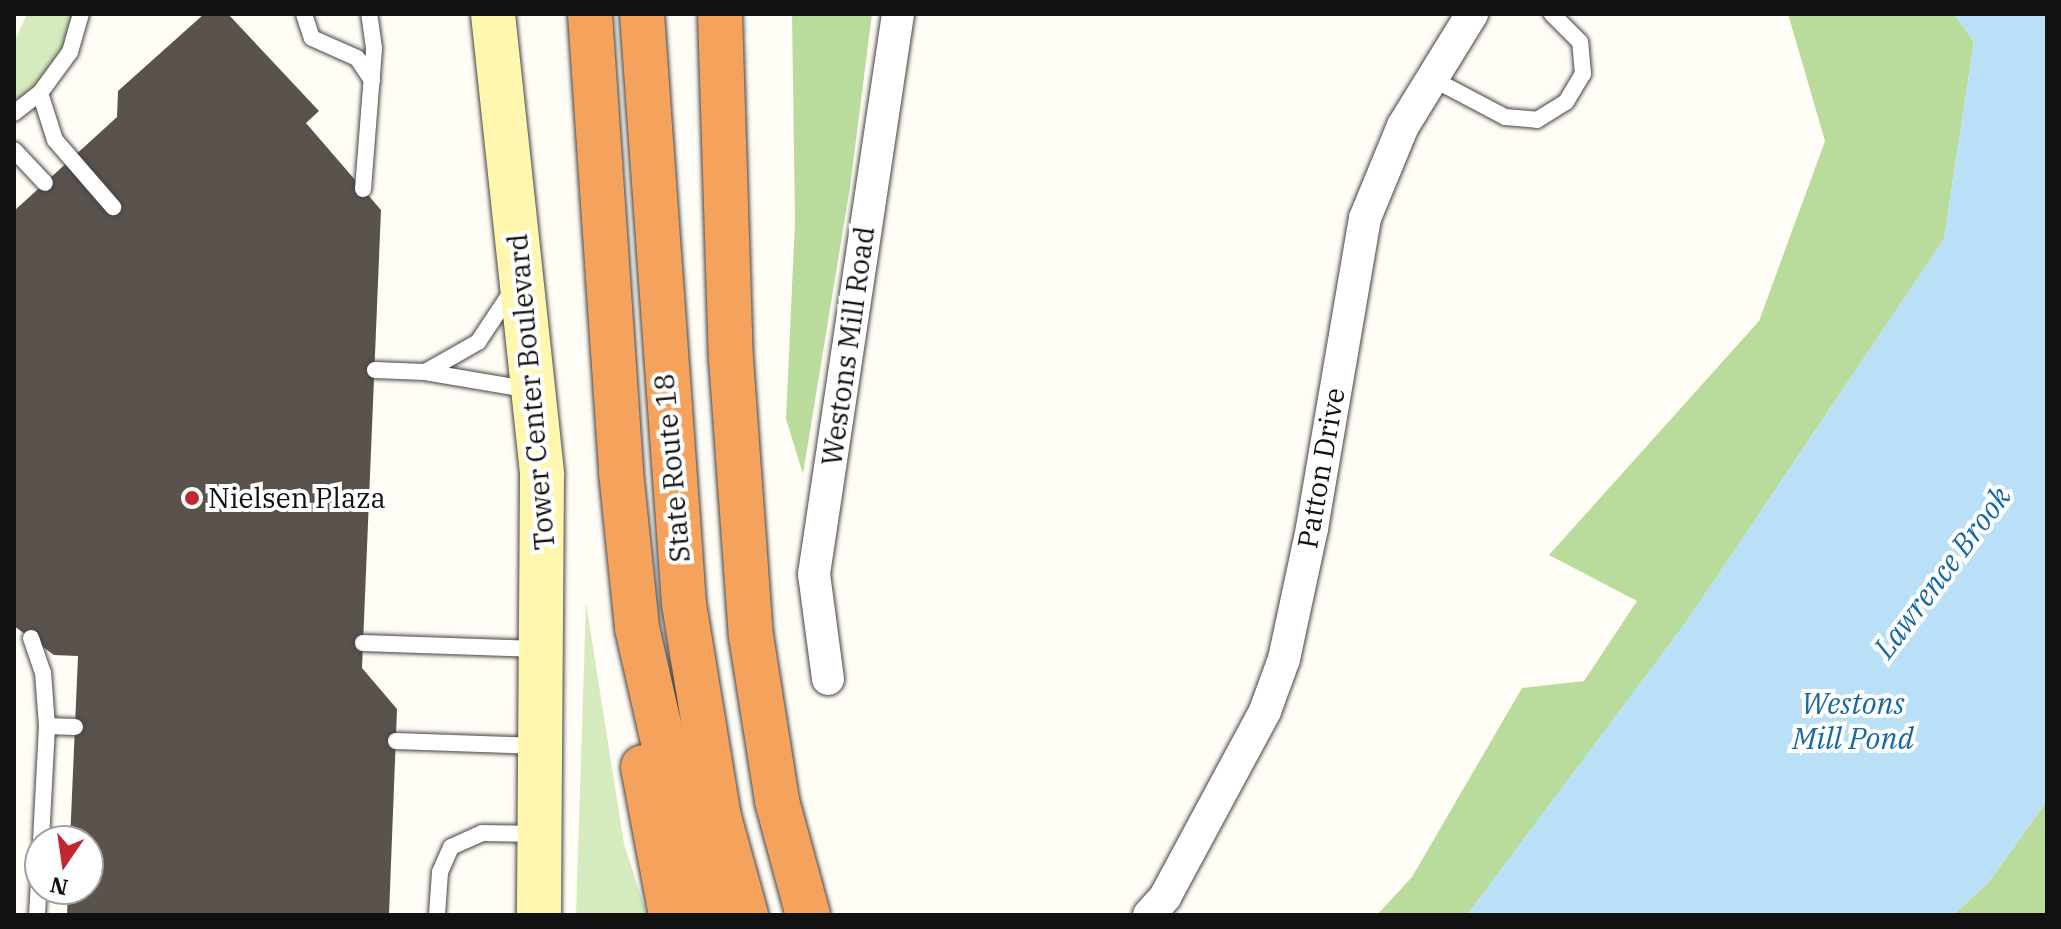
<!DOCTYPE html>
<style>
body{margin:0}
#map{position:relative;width:2061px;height:929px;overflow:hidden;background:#fffdf5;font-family:"IBM Plex Serif",serif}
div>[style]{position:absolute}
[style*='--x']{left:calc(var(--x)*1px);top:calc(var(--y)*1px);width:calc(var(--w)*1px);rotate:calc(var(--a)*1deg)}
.green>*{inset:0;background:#d5ebbd}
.forest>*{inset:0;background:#b9dc9c}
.water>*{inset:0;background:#b9e0f7}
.building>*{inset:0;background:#5a524d}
.roads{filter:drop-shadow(0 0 2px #444) drop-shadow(0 0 2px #444)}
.lane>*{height:16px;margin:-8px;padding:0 8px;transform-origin:8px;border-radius:8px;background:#fff}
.street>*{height:32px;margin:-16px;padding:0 16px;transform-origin:16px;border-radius:16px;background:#fff}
.secondary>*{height:44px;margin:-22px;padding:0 22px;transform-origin:22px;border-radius:22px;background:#fff6b0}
.highway>*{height:44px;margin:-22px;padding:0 22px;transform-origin:22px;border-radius:22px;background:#f5a25d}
.dots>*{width:22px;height:22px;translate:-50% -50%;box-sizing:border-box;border:4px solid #fff;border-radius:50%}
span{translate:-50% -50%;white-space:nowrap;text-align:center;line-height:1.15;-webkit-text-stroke:8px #fff;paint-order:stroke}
.street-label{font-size:28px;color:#111}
.poi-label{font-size:28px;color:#111}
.left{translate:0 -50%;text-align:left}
.water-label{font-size:30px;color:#1768a6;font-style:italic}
.frame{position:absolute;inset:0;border:16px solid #111;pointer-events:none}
.north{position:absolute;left:24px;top:825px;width:80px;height:80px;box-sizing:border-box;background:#fff;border:2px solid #a0a0a0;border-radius:50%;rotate:193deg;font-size:22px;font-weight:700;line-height:32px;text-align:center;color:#111}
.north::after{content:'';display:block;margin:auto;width:28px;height:36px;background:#c4262e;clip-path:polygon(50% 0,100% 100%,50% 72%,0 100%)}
</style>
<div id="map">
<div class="green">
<i style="clip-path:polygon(27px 14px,81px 14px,70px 52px,14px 113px,14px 42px)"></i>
<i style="clip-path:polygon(586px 603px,624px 844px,647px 915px,576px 915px)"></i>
</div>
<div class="forest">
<i style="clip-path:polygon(792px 14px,872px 14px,850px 187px,803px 474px,786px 419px,795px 221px)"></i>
<i style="clip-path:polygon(1788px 14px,1954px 14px,1974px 42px,1944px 239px,1687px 621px,1467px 915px,1377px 915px,1412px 877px,1522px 688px,1584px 681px,1637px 601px,1549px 555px,1759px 321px,1825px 141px)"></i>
<i style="clip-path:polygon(2047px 801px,2047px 915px,1953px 915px,1988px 883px)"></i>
</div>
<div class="water">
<i style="clip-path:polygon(1954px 14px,2047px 14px,2047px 801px,1988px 883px,1953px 915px,1467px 915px,1687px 621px,1944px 239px,1974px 42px)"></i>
</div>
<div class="building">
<i style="clip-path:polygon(204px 14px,228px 14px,319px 111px,306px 123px,381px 210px,362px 668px,397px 709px,389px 915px,67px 915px,68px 889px,88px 889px,88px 841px,70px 841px,78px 656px,54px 655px,14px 626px,14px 211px,117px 117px,118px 91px)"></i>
</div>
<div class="roads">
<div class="lane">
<i style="--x:304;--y:14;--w:25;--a:72"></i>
<i style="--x:312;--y:38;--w:49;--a:24"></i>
<i style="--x:357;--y:58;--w:27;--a:56"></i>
<i style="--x:1433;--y:79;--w:81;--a:27.8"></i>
<i style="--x:1505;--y:117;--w:32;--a:5"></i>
<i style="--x:1537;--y:120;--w:34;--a:-32"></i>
<i style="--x:1566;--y:102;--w:33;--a:-59"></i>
<i style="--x:1583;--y:74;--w:32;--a:-95"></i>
<i style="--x:1580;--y:42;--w:40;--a:-135"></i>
<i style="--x:40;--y:93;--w:49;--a:72.3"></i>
<i style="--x:55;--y:140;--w:89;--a:49.1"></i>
<i style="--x:14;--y:113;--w:33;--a:-38"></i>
<i style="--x:40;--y:93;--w:51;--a:-53.8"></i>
<i style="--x:70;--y:52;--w:40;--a:-74"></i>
<i style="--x:14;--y:150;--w:45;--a:46.8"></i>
<i style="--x:363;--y:189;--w:141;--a:-85.5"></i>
<i style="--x:374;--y:48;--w:34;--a:-98"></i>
<i style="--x:375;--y:370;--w:50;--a:2.3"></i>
<i style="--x:425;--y:372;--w:108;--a:9.6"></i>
<i style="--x:427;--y:371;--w:59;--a:-29.6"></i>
<i style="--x:478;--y:342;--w:61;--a:-56.3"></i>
<i style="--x:31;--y:638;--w:36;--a:71"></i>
<i style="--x:43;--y:672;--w:54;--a:85.8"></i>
<i style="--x:47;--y:726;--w:115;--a:93"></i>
<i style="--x:363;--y:643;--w:174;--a:2"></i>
<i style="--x:47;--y:726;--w:28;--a:2"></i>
<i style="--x:396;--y:741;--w:142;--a:2"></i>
<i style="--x:37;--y:915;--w:52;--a:-86.7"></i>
<i style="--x:437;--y:915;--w:43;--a:-86"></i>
<i style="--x:440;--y:872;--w:27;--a:-66"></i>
<i style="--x:451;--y:847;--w:34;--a:-24"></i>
<i style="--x:482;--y:833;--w:56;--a:1"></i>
</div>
<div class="street">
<i style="--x:828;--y:679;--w:106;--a:-97.6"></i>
<i style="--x:814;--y:574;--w:566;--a:-81.47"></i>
<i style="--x:1149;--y:915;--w:24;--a:-48"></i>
<i style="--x:1165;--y:897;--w:211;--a:-61.7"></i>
<i style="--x:1265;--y:711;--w:55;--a:-69.9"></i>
<i style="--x:1284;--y:659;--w:134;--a:-77.9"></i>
<i style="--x:1312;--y:528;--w:314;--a:-80.3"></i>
<i style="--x:1365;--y:218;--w:100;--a:-67.6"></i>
<i style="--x:1403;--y:126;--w:132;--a:-58.4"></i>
</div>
<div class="secondary">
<i style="--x:493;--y:14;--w:464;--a:83.9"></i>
<i style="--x:542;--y:475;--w:440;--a:90.4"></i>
</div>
<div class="highway">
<i style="--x:590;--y:14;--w:459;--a:86.1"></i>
<i style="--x:621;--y:472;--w:157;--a:84.1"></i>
<i style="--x:637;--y:628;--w:189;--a:77.1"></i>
<i style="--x:679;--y:812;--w:108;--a:72.7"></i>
<i style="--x:642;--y:14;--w:591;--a:85.93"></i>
<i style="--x:684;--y:604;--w:216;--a:80.7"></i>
<i style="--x:719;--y:817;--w:102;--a:74.6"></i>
<i style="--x:720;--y:14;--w:345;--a:88.2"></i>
<i style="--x:731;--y:359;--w:278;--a:85.9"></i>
<i style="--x:751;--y:636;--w:167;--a:81"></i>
<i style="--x:777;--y:801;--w:118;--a:74.8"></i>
<i style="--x:643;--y:767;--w:151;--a:79.3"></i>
</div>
</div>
<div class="dots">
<i style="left:192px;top:498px;background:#c4262e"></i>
</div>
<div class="street-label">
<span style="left:848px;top:346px;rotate:-82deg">Westons Mill Road</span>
<span style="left:531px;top:392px;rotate:-95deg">Tower Center Boulevard</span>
<span style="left:672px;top:468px;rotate:-95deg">State Route 18</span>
<span style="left:1321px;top:468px;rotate:-80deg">Patton Drive</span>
</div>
<div class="poi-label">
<span class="left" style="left:208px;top:498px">Nielsen Plaza</span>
</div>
<div class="water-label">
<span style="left:1942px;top:572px;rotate:-53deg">Lawrence Brook</span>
<span style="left:1853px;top:720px">Westons<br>Mill Pond</span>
</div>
<div class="frame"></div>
<div class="north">N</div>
</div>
